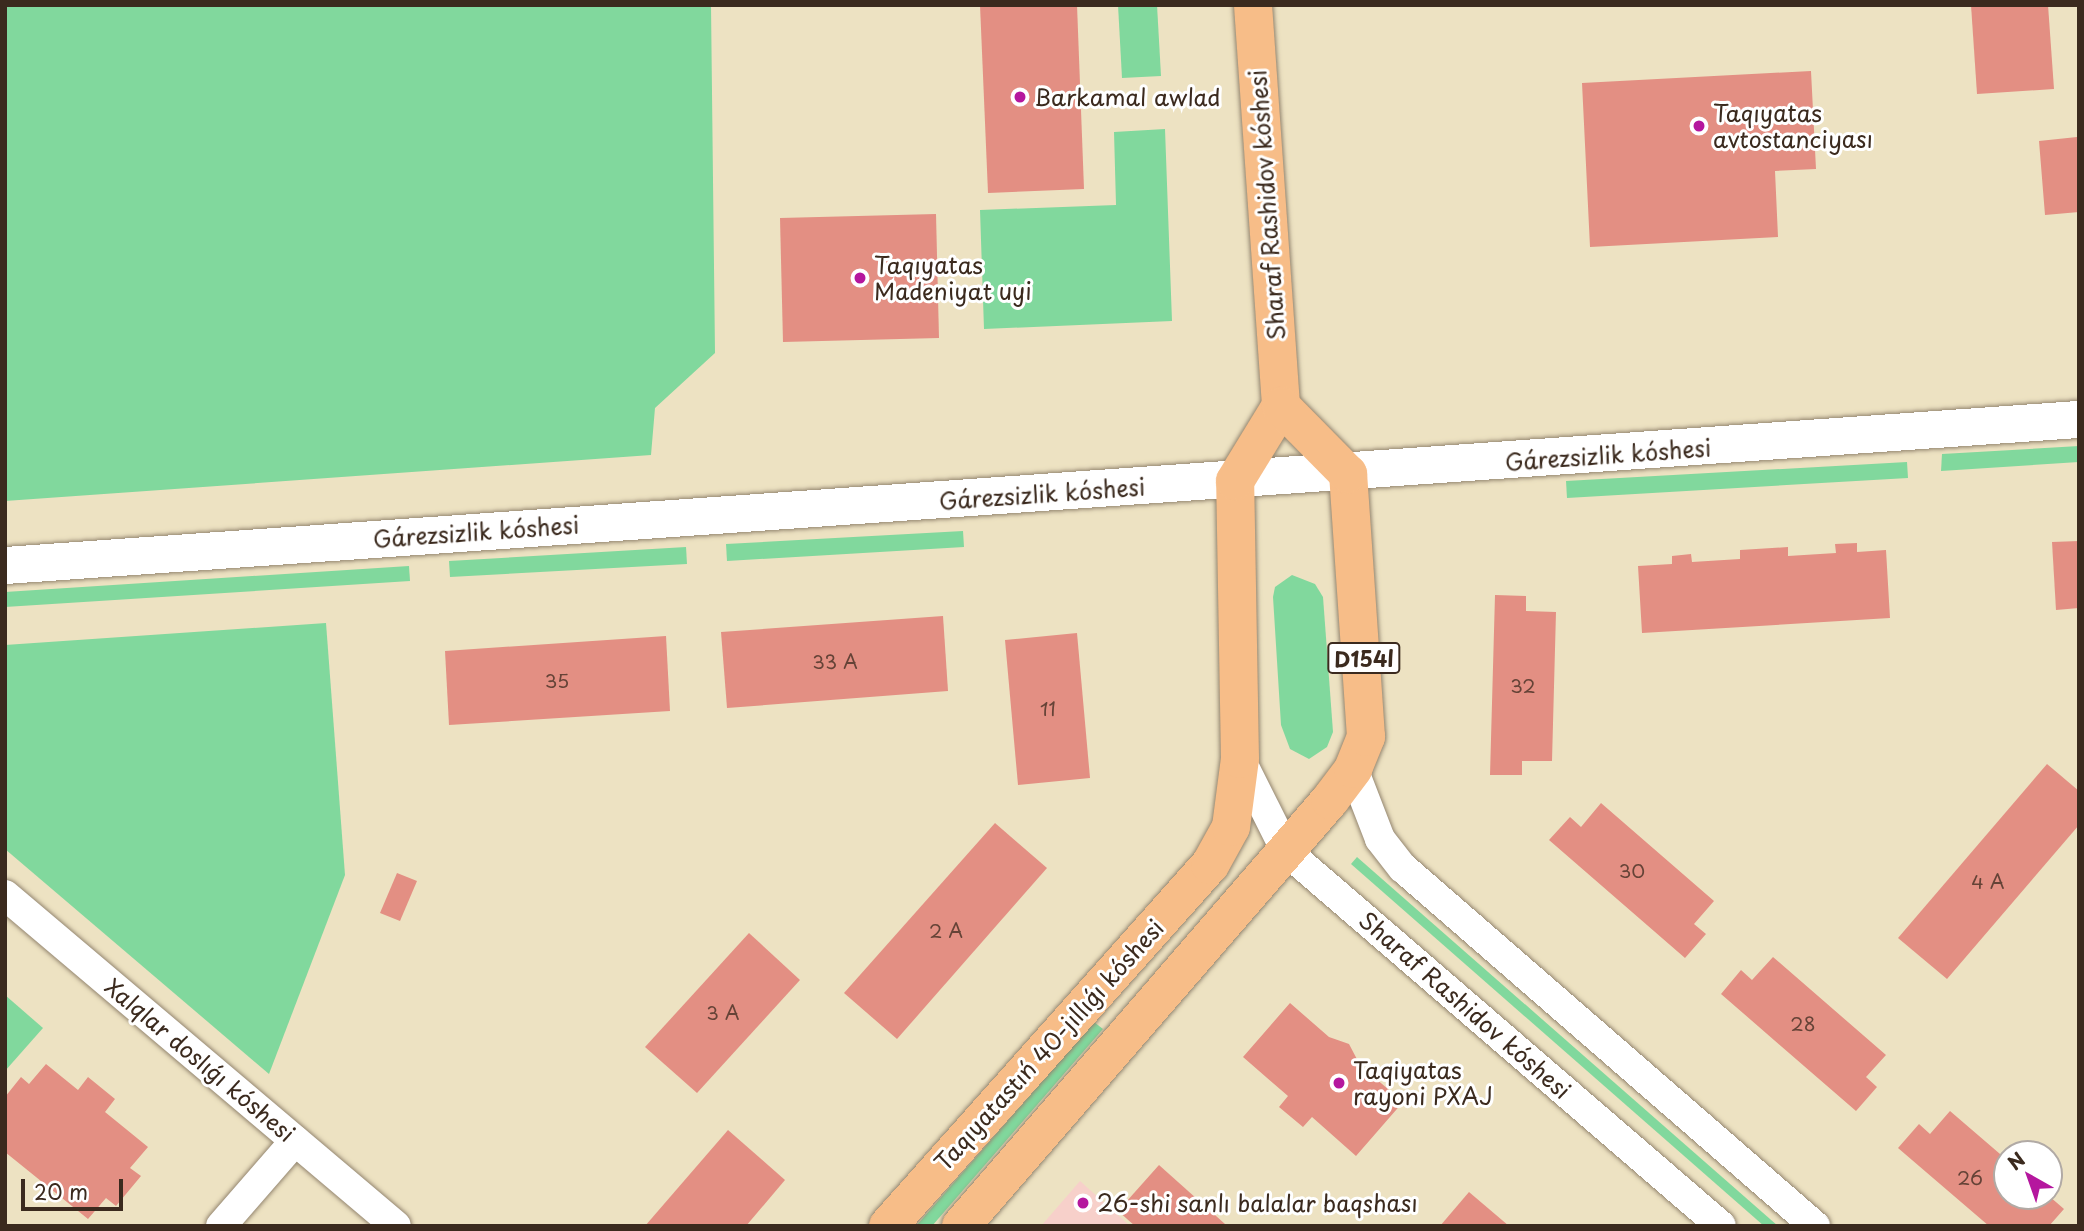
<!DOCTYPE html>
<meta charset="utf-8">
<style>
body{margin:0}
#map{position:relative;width:2084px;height:1231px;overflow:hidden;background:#ede2c2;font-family:"Playpen Sans",sans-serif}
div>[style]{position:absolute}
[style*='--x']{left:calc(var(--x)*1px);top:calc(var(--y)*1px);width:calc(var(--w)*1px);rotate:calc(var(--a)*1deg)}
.built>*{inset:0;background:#f7d0ca}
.green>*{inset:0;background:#81d89d}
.building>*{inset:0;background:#e38f83}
.roads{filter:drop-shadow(0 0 2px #948670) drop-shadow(0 0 2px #948670)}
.minor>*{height:30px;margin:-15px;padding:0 15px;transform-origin:15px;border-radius:15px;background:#fff}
.tertiary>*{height:37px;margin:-18.5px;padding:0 18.5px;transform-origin:18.5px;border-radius:18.5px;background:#fff}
.primary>*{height:38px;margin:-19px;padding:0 19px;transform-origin:19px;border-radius:19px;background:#f7bd88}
.dots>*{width:19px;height:19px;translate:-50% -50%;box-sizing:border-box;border:4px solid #fff;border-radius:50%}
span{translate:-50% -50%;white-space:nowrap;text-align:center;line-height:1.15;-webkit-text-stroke:6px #fff;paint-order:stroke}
.number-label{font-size:19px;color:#654337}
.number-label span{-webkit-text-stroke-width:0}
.shield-label span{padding:2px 5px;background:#fff;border:2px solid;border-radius:5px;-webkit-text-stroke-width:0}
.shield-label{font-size:21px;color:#3b2a1e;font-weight:700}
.poi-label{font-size:23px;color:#3b2a1e}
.left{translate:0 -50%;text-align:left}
.street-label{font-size:23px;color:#3b2a1e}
.frame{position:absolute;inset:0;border:7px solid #3b2a1e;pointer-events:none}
.north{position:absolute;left:1993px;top:1140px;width:70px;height:70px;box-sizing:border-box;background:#fff;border:2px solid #b1aaa5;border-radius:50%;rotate:320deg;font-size:19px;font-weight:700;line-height:28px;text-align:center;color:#3b2a1e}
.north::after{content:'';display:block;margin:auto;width:24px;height:32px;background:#b5179e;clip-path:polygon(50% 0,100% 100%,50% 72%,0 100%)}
.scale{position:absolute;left:21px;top:1179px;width:102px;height:32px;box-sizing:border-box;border:4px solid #3b2a1e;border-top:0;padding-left:9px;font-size:21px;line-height:24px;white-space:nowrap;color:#3b2a1e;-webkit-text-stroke:5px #fff;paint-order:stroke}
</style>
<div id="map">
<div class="built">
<i style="clip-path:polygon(1080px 1181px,1130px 1226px,1041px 1226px)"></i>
</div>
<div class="green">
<i style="clip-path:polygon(5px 5px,711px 5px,715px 353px,655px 408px,651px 455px,5px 501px)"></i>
<i style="clip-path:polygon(1118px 5px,1157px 5px,1161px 76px,1122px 78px)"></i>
<i style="clip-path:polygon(1165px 129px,1172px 321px,984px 329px,980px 210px,1116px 205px,1114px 132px)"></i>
<i style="clip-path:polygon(2079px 446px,2079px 462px,1941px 471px,1942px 454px)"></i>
<i style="clip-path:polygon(1907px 462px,1908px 478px,1567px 498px,1566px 481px)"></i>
<i style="clip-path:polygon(963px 531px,964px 547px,727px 561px,726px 544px)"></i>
<i style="clip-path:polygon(686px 547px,687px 564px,450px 577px,449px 561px)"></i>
<i style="clip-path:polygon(409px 566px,410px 581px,5px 607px,5px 592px)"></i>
<i style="clip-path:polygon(1292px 575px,1315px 584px,1323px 597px,1333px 732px,1327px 747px,1309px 759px,1290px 749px,1281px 725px,1273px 597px,1275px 587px)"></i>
<i style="clip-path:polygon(326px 623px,345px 875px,269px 1074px,5px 849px,5px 645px)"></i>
<i style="clip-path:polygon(1357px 857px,1778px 1226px,1764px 1226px,1351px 864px)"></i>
<i style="clip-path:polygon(5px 995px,43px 1028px,5px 1071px)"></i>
<i style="clip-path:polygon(1094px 1022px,1103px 1029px,932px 1226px,916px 1226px)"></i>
</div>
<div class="building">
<i style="clip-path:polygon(980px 5px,1077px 5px,1084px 189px,988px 193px)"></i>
<i style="clip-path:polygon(1971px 5px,2048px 5px,2054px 89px,1977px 94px)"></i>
<i style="clip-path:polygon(1811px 71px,1816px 169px,1775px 171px,1778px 237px,1590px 247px,1582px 83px)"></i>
<i style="clip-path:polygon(2079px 111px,2079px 212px,2045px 215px,2039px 141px,2077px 137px)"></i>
<i style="clip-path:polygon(936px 214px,939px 338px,783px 342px,780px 218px)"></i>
<i style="clip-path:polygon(2079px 541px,2079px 608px,2056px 610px,2052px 542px)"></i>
<i style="clip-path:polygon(1857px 543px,1857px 552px,1886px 550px,1890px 618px,1642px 633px,1638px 566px,1672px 564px,1672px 556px,1691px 554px,1692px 562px,1740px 559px,1740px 550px,1788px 547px,1788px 556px,1836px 553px,1835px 544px)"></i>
<i style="clip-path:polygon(1495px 595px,1526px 596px,1526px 611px,1556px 612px,1552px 761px,1522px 761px,1522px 775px,1490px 775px)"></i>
<i style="clip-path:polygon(943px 616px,948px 691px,727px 708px,721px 632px)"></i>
<i style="clip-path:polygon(1077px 633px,1090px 778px,1018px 785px,1005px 640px)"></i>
<i style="clip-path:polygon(666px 636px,670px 711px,449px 725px,445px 651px)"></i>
<i style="clip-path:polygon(2047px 764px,2079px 791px,2079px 825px,1947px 979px,1898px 938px)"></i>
<i style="clip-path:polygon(1601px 803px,1714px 901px,1694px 924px,1706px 934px,1685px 958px,1549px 840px,1570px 817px,1581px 827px)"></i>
<i style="clip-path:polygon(995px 823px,1047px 868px,897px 1039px,844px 993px)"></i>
<i style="clip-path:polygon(397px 873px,417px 881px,400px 921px,380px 913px)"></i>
<i style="clip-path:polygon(749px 933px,800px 980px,697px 1093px,645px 1047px)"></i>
<i style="clip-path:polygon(1773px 957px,1886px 1055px,1866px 1077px,1877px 1087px,1856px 1111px,1721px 994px,1741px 970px,1752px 980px)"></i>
<i style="clip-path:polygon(1290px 1003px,1329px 1037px,1349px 1044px,1360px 1065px,1403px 1102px,1356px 1156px,1312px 1117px,1303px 1127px,1279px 1107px,1288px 1096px,1243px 1057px)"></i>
<i style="clip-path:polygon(46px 1064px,78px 1090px,88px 1077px,115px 1099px,105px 1112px,148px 1147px,130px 1168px,141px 1176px,116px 1206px,106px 1198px,88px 1219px,5px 1152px,5px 1097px,21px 1077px,29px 1084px)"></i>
<i style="clip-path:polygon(1950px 1111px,2007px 1160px,2007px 1196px,2049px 1196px,2064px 1209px,2049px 1226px,1989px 1226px,1898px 1148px,1919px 1124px,1930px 1134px)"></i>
<i style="clip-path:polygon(728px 1130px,785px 1180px,746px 1226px,645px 1226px)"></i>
<i style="clip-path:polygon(1159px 1165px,1225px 1224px,1224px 1226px,1135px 1226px,1118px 1211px)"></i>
<i style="clip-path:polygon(1469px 1192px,1509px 1226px,1440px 1226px)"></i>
</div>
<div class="roads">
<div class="minor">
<i style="--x:1240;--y:759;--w:103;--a:63.4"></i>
<i style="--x:1286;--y:851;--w:574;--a:40.76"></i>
<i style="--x:1353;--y:769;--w:75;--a:68.9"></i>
<i style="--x:1380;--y:839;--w:37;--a:52"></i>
<i style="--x:1403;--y:868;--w:546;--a:40.99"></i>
<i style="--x:5;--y:895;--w:512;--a:40.25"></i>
<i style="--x:221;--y:1226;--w:113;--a:-49"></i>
</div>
<div class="tertiary">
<i style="--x:5;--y:565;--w:2079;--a:-4.03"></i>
</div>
<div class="primary">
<i style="--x:1253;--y:5;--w:402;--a:86"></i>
<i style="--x:888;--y:1226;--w:484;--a:-48.3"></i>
<i style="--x:1210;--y:865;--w:43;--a:-61.1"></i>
<i style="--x:1231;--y:827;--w:69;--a:-82.5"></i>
<i style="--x:1240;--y:759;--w:278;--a:-91"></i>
<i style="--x:1235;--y:481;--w:88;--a:-58.5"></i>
<i style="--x:961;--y:1226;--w:564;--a:-49.1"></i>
<i style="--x:1330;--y:800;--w:39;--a:-53"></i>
<i style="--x:1353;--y:769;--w:35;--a:-68"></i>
<i style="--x:1366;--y:737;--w:264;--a:-93.9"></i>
<i style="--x:1348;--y:474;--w:95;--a:-134.6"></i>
</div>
</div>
<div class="dots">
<i style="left:1020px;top:97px;background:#b5179e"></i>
<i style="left:1699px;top:126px;background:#b5179e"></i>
<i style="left:860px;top:278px;background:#b5179e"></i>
<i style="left:1339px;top:1083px;background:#b5179e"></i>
<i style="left:1083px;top:1203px;background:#b5179e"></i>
</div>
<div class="number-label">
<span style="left:835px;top:662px">33 А</span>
<span style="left:557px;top:681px">35</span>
<span style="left:1523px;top:686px">32</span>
<span style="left:1048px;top:709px">11</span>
<span style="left:1632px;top:871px">30</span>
<span style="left:1988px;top:882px">4 А</span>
<span style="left:946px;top:931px">2 А</span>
<span style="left:723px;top:1013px">3 А</span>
<span style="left:1803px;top:1024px">28</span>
<span style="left:1970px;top:1178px">26</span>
</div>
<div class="shield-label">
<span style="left:1364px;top:658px">D154l</span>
</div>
<div class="poi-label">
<span class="left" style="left:1034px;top:97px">Barkamal awlad</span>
<span class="left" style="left:1713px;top:126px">Taqıyatas<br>avtostanciyası</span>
<span class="left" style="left:874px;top:278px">Taqıyatas<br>Madeniyat uyi</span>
<span class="left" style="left:1353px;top:1083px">Taqiyatas<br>rayoni PXAJ</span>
<span class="left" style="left:1097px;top:1203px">26-shi sanlı balalar baqshası</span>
</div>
<div class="street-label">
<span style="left:1267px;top:205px;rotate:-94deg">Sharaf Rashidov kóshesi</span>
<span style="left:1608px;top:455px;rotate:-4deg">Gárezsizlik kóshesi</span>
<span style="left:1042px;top:494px;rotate:-4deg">Gárezsizlik kóshesi</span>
<span style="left:476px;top:532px;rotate:-4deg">Gárezsizlik kóshesi</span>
<span style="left:1465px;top:1005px;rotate:41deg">Sharaf Rashidov kóshesi</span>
<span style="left:1049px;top:1045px;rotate:-48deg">Taqıyatastıń 40-jıllıǵı kóshesi</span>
<span style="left:200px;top:1060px;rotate:40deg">Xalqlar doslıǵı kóshesi</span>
</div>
<div class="frame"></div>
<div class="north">N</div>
<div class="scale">20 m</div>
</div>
